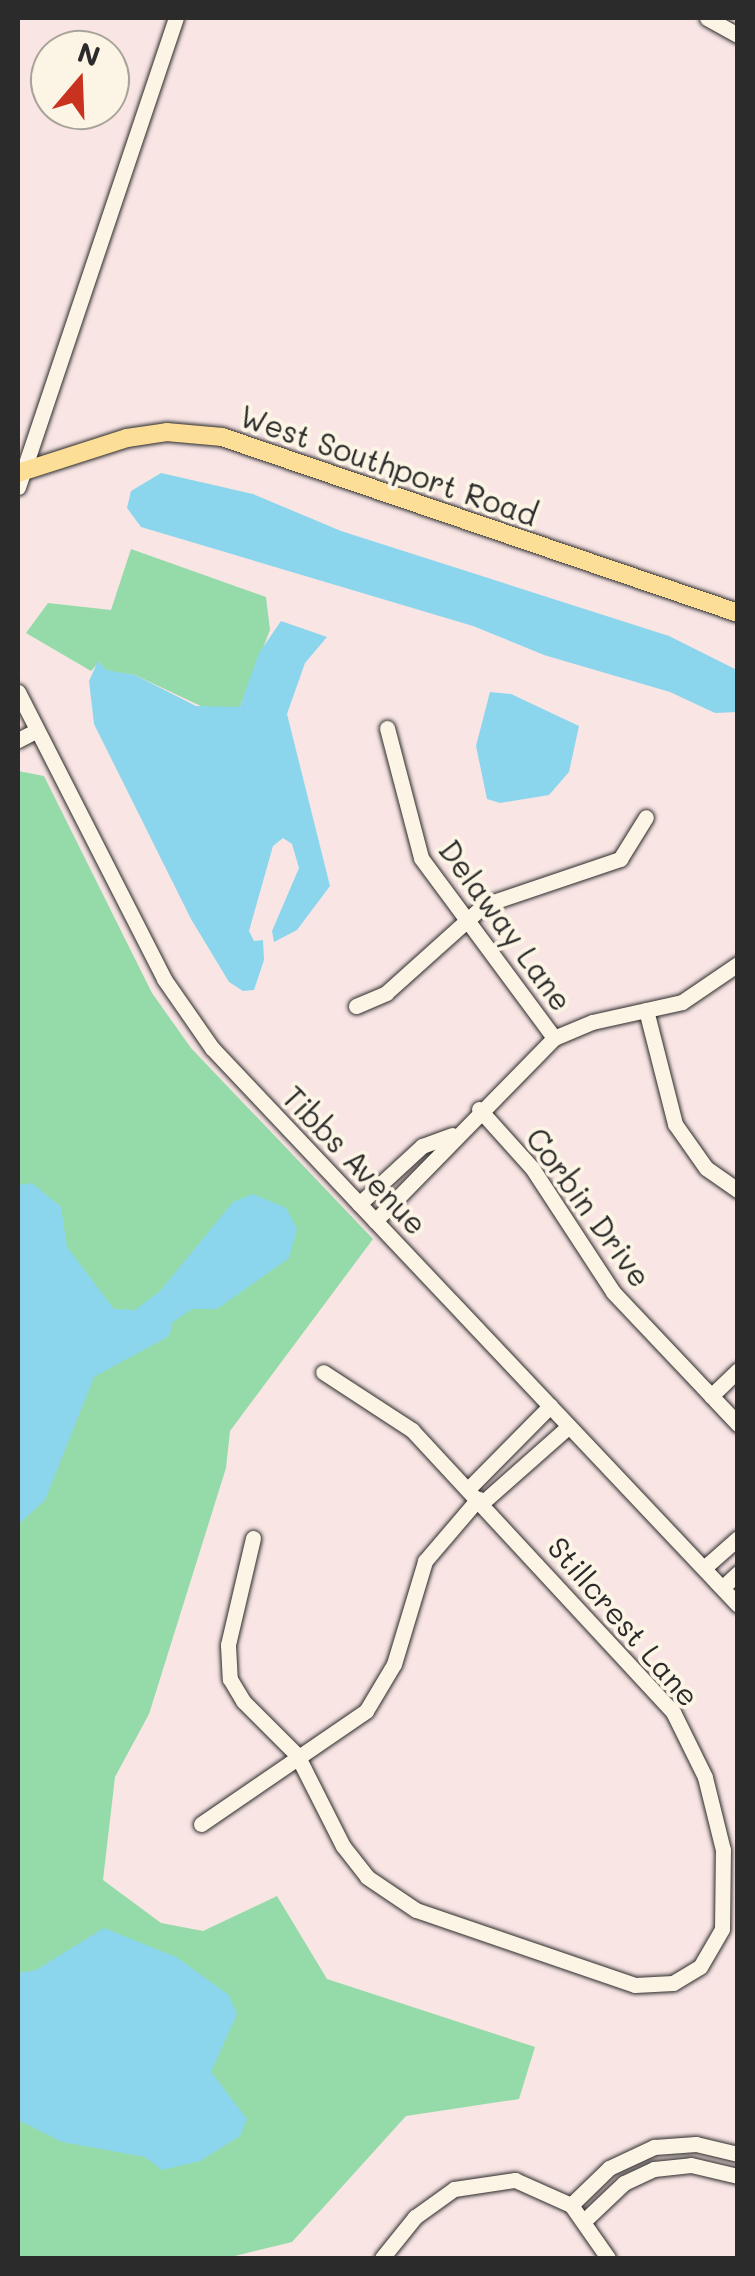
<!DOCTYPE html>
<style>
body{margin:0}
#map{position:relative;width:755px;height:2276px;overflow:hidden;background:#f8e5e4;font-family:Mali,sans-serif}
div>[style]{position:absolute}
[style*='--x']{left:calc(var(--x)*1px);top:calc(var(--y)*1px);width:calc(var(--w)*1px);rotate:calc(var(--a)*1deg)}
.green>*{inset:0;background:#95dba9}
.water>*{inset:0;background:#8cd6ed}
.roads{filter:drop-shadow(0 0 2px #2b2b2b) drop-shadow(0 0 2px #2b2b2b)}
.minor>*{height:15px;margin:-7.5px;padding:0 7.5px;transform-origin:7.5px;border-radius:7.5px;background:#fcf5e5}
.major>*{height:18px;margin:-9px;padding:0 9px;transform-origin:9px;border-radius:9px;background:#fdde96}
span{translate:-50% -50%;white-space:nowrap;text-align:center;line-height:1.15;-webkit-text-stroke:8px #fcf5e5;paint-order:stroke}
.street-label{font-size:30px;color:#2b2b2b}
.frame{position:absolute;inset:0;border:20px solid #2b2b2b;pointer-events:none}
.north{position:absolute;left:30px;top:30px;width:100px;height:100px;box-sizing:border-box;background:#fcf5e5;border:2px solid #a8a49b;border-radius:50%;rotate:19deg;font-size:28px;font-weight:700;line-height:40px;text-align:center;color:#2b2b2b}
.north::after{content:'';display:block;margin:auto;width:35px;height:45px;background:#c8321e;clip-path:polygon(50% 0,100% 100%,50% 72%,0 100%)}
</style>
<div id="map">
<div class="green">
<i style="clip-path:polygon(131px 549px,266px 597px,270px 630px,240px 707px,207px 709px,135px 675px,106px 671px,99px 662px,91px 671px,26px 633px,48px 603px,111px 610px)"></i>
<i style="clip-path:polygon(18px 771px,44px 776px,152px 993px,191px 1048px,373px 1239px,230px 1431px,226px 1468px,149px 1714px,115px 1777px,103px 1880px,161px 1923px,203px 1931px,277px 1896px,327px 1979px,535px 2047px,519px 2099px,406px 2116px,292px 2242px,227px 2258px,18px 2258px)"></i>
</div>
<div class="water">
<i style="clip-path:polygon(161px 473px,253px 494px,341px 531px,669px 636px,737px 670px,737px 712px,715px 713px,670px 692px,544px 655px,473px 626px,141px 527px,127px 508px,131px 491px)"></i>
<i style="clip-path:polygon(281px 621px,327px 637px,305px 663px,287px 714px,330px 886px,297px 930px,274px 942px,272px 931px,299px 868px,292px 844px,283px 838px,273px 846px,249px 931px,254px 941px,263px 940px,264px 960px,254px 990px,243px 991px,229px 982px,191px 919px,94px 724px,89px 681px,98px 661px,106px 670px,135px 675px,196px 706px,240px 707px,259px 653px)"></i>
<i style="clip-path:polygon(490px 692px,511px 694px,579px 726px,569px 772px,549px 795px,500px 803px,487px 799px,476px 746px)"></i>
<i style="clip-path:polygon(32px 1183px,61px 1207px,67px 1247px,114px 1309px,135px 1310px,160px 1291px,233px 1202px,253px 1194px,286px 1208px,297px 1229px,289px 1258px,217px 1309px,192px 1309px,173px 1322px,169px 1336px,94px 1377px,45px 1500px,18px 1525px,18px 1185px)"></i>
<i style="clip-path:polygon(104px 1928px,176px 1957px,229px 1995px,237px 2014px,211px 2072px,247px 2119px,240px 2136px,200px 2161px,162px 2170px,145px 2157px,62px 2142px,18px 2120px,18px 1973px,36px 1970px)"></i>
</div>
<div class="roads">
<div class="minor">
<i style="--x:707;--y:18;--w:35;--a:29"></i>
<i style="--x:18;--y:487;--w:495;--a:-71.4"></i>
<i style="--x:18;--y:692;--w:322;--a:63"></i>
<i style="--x:164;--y:979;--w:84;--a:55.2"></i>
<i style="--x:212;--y:1048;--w:766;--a:46.64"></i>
<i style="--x:387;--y:728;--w:134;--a:75.3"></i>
<i style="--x:421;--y:858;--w:224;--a:53.5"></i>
<i style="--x:18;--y:740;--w:20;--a:-27"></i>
<i style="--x:356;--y:1006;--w:33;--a:-23"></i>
<i style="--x:386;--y:993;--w:132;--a:-41.9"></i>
<i style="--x:484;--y:905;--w:144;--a:-18.7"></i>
<i style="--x:620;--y:859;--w:49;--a:-58.2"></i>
<i style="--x:646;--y:1010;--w:118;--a:75.7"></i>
<i style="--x:675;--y:1124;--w:54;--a:54.8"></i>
<i style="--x:706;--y:1168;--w:39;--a:35"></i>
<i style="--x:479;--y:1109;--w:79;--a:48.1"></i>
<i style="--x:532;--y:1168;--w:148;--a:56.8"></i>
<i style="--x:613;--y:1292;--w:182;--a:46.6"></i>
<i style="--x:359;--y:1204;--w:86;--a:-42.6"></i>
<i style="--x:422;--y:1146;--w:32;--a:-20"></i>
<i style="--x:375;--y:1221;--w:256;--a:-45.6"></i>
<i style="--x:554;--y:1038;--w:41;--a:-22.8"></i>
<i style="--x:592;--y:1022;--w:92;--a:-12.5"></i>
<i style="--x:682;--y:1002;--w:68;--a:-34.2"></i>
<i style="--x:711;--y:1396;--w:37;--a:-44"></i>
<i style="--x:468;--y:1489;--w:117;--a:-45.3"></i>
<i style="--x:482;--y:1503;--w:116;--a:-41.5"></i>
<i style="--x:253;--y:1538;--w:110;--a:103.2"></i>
<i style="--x:228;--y:1645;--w:34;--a:87"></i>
<i style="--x:230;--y:1679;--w:26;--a:59"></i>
<i style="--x:243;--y:1701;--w:76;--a:45"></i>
<i style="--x:297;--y:1755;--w:102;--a:63.2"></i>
<i style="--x:343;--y:1846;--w:39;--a:52"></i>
<i style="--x:367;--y:1877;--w:59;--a:34"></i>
<i style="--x:416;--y:1910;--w:231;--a:18.9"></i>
<i style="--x:635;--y:1985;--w:38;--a:-3"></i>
<i style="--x:673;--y:1983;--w:31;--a:-31"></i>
<i style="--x:700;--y:1967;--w:44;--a:-59.9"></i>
<i style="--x:722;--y:1929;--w:79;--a:-89.3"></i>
<i style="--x:723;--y:1850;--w:75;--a:-103.9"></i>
<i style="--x:705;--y:1777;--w:72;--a:-116.2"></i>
<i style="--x:673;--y:1712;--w:384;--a:-132.8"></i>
<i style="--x:412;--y:1430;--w:106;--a:-146.9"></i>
<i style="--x:705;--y:1567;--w:44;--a:-41.3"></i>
<i style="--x:723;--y:1587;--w:21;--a:-43"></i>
<i style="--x:201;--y:1824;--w:200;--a:-34.4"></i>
<i style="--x:366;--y:1711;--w:55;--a:-59.2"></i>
<i style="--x:394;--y:1664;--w:108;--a:-73.2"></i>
<i style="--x:425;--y:1561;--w:82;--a:-49.5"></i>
<i style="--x:571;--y:2205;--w:53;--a:-44.2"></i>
<i style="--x:609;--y:2168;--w:50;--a:-25"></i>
<i style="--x:654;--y:2147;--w:42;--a:-4.1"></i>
<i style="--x:696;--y:2144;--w:43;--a:13.4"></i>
<i style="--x:586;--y:2219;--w:52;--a:-43.5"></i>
<i style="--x:624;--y:2183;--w:33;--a:-25"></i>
<i style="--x:654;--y:2169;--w:37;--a:-6"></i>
<i style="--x:691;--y:2165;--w:48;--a:13.2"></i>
<i style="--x:382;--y:2258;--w:53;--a:-51.2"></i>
<i style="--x:415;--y:2217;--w:48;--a:-35.7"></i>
<i style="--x:454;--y:2189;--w:62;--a:-8.4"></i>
<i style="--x:515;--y:2180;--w:61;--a:24.1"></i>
<i style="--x:571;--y:2205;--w:65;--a:55.1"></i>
</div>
<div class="major">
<i style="--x:18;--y:473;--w:114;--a:-17.8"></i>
<i style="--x:127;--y:438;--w:40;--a:-8.5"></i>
<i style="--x:167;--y:432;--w:55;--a:5.2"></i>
<i style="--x:222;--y:437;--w:545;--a:18.83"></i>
</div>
</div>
<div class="street-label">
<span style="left:389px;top:465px;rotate:19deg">West Southport Road</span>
<span style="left:506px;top:925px;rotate:54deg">Delaway Lane</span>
<span style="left:355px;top:1160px;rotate:46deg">Tibbs Avenue</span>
<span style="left:589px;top:1207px;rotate:54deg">Corbin Drive</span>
<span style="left:624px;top:1621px;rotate:49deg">Stillcrest Lane</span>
</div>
<div class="frame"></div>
<div class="north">N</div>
</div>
